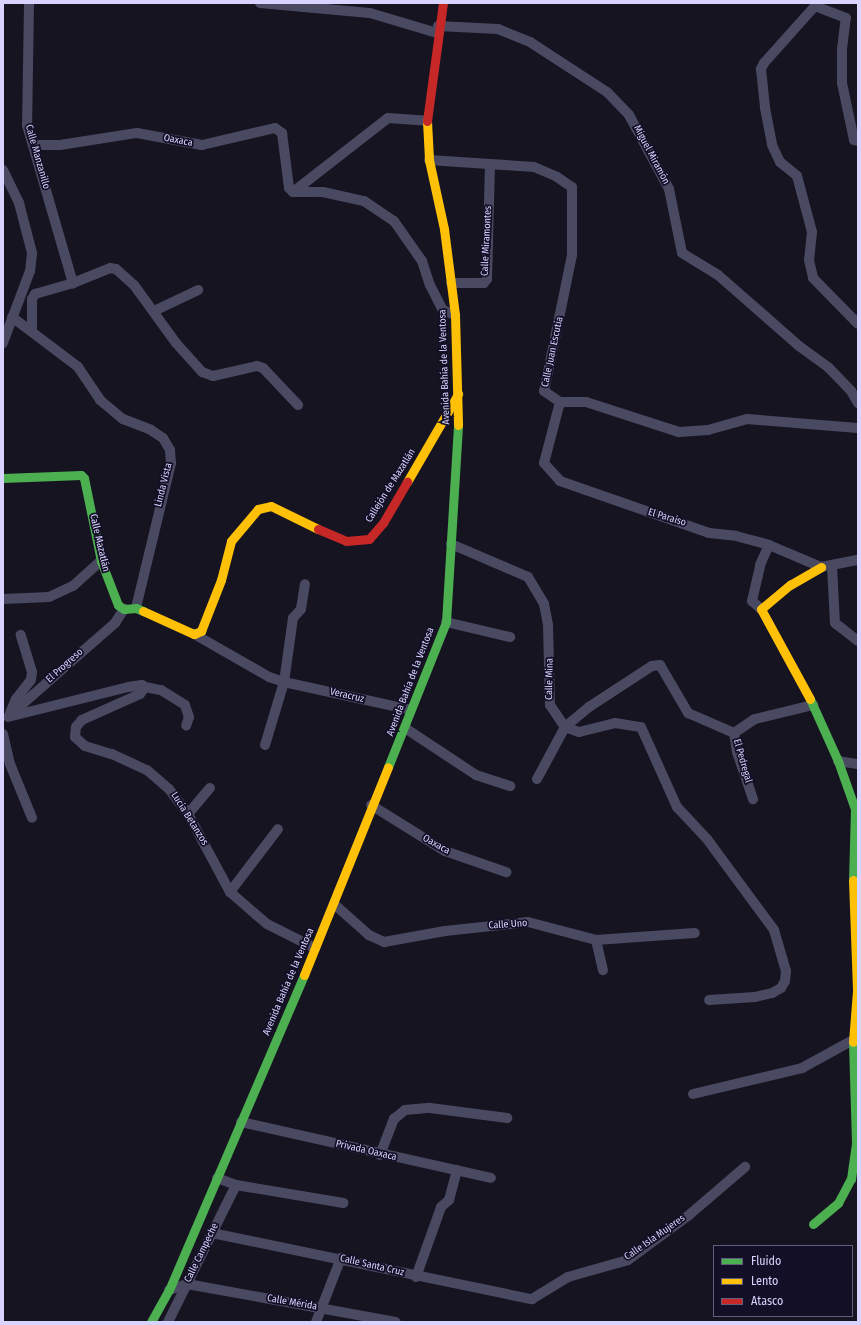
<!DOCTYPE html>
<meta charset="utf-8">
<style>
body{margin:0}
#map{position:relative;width:861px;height:1325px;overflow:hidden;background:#161421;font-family:"Fira Sans Condensed",sans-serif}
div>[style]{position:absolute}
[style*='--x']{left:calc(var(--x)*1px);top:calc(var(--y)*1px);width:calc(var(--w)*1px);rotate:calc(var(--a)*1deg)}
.street>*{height:10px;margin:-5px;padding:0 5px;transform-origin:5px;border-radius:5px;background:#4a4962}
.fast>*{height:9px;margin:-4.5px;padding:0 4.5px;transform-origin:4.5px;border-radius:4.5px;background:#4caf50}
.slow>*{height:9px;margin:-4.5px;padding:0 4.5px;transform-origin:4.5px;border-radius:4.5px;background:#ffc107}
.jam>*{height:9px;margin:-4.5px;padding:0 4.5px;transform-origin:4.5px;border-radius:4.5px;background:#c62828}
span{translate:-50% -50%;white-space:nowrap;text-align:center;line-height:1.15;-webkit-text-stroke:3.5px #130f26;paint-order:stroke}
.street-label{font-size:10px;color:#d9d4ff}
.frame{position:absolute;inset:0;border:4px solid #d9d4ff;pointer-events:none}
.legend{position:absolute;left:713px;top:1245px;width:140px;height:72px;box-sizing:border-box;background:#130f26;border:1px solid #625e7d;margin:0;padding:5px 7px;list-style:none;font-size:12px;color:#d9d4ff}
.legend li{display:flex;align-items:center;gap:8px;height:20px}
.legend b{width:20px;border:1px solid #625e7d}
</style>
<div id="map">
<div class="street">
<i style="--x:29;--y:3;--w:122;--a:90.9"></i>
<i style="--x:27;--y:125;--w:165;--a:73.8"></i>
<i style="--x:260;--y:3;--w:110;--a:5.2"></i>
<i style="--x:370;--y:13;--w:70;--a:16.6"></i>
<i style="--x:438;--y:26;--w:60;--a:2.9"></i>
<i style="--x:498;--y:29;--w:35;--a:22"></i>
<i style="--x:530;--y:42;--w:92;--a:33"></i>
<i style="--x:607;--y:92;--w:32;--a:46"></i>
<i style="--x:629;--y:115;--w:84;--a:61.6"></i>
<i style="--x:669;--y:189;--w:65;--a:78.5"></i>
<i style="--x:682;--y:253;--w:42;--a:31.4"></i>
<i style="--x:718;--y:275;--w:108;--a:41.2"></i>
<i style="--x:799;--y:346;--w:37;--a:36"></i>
<i style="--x:829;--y:368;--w:32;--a:46"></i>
<i style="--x:851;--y:391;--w:14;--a:60"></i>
<i style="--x:858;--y:141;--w:4;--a:-166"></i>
<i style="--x:854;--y:140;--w:58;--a:-101.9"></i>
<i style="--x:842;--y:83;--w:34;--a:-90"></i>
<i style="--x:842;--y:49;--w:31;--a:-83"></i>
<i style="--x:846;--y:18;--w:33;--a:-159"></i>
<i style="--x:815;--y:6;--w:76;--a:131.8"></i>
<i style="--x:764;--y:63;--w:7;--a:117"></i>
<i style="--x:761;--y:69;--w:39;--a:84"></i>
<i style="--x:765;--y:108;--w:38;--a:79"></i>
<i style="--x:772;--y:145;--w:19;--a:65"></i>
<i style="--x:780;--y:162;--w:22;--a:39"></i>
<i style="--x:797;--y:176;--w:58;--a:75"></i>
<i style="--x:812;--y:232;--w:28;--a:96"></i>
<i style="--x:809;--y:260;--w:18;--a:77"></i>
<i style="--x:813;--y:278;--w:64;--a:45.6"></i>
<i style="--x:34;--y:145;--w:26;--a:0"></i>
<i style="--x:60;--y:145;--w:78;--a:-8.9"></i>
<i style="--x:137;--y:133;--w:66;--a:10.5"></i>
<i style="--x:202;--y:145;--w:75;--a:-13.1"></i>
<i style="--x:275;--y:128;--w:9;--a:36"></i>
<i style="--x:282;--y:133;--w:55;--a:82.7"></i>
<i style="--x:289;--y:188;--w:6;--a:45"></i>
<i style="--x:429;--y:160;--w:105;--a:3.8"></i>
<i style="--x:534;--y:167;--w:25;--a:23"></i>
<i style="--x:557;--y:177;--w:18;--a:34"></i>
<i style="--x:572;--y:187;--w:68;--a:90"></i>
<i style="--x:572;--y:255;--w:139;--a:101.6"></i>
<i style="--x:544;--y:391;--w:19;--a:35"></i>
<i style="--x:560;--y:402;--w:26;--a:0"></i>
<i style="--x:586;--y:402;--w:98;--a:17.9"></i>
<i style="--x:679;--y:432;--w:29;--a:-4"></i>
<i style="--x:708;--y:430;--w:41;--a:-15.8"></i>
<i style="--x:747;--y:419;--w:111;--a:4.6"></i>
<i style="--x:3;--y:170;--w:37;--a:64"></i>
<i style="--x:19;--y:203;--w:52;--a:75.4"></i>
<i style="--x:32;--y:253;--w:18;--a:96"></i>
<i style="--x:30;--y:271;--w:77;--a:110.6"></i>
<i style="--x:293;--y:192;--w:30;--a:0"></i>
<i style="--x:323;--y:192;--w:42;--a:12.4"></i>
<i style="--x:364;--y:201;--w:36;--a:34"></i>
<i style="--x:394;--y:221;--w:49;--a:55"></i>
<i style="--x:422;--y:261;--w:25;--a:72"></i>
<i style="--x:430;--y:285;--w:28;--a:63"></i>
<i style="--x:443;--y:310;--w:13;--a:23"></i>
<i style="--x:293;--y:192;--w:120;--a:-37.9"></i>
<i style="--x:388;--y:118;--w:39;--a:4"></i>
<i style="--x:451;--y:283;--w:33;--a:0"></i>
<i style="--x:484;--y:283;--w:5;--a:-53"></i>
<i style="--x:487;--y:279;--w:114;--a:-88.5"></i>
<i style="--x:154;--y:311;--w:49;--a:-25.5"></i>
<i style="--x:12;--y:317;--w:83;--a:37.1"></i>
<i style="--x:78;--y:367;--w:40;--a:56"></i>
<i style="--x:100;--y:400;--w:30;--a:40"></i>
<i style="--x:123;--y:419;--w:30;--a:21"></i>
<i style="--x:151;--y:430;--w:14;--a:34"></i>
<i style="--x:163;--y:438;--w:14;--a:60"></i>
<i style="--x:170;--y:450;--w:13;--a:86"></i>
<i style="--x:171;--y:463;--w:149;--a:103.6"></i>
<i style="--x:32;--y:331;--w:32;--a:-90"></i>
<i style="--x:32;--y:299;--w:6;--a:-59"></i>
<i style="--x:35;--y:294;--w:40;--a:-16"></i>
<i style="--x:73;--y:283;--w:40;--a:-22"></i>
<i style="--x:110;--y:268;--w:6;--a:9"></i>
<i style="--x:116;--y:269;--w:24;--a:42"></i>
<i style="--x:134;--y:285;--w:72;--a:54.1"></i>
<i style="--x:176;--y:343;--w:39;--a:48"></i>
<i style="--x:202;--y:372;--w:12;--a:20"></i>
<i style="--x:213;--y:376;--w:45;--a:-12.8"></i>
<i style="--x:257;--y:366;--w:6;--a:18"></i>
<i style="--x:263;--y:368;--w:51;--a:46.6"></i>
<i style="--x:560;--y:402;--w:63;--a:104.7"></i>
<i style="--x:544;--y:463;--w:24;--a:48"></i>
<i style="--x:560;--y:481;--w:158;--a:19.2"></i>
<i style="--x:709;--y:533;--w:27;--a:6"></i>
<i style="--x:736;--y:536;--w:34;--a:15"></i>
<i style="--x:769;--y:545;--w:56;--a:22.9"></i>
<i style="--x:821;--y:567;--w:38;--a:-11"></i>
<i style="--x:451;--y:544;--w:84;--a:23.2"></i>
<i style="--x:528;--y:577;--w:31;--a:59"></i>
<i style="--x:544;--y:604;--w:21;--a:79"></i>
<i style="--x:548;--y:625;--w:80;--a:88.6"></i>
<i style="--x:550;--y:705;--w:27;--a:56"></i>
<i style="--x:565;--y:727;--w:15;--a:20"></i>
<i style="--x:579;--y:732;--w:37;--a:-14"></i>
<i style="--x:615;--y:723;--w:26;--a:9"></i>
<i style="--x:641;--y:727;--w:88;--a:65.8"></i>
<i style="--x:677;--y:807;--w:44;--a:46.8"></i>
<i style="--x:707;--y:839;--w:113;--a:53.6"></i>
<i style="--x:774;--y:930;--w:43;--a:73.7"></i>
<i style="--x:786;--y:971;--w:10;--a:96"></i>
<i style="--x:785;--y:981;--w:8;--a:120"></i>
<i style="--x:781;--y:988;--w:10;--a:151"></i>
<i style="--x:772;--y:993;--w:17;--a:167"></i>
<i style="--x:755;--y:997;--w:46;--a:176.3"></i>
<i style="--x:832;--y:566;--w:57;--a:87"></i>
<i style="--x:835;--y:623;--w:29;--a:38"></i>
<i style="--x:3;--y:599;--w:46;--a:-2.5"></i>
<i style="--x:49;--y:597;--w:26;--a:-25"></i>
<i style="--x:73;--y:586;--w:38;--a:-42"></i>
<i style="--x:761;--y:609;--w:12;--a:-138"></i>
<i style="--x:752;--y:601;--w:37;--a:-77"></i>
<i style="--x:760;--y:565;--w:22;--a:-66"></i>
<i style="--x:446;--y:622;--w:66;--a:13.2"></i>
<i style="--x:194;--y:634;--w:86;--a:29.8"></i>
<i style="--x:269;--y:677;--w:16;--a:18"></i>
<i style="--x:284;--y:682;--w:130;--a:12.4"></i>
<i style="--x:145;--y:687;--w:16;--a:11"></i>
<i style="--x:161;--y:690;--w:28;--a:32"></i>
<i style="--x:185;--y:705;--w:13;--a:72"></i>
<i style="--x:189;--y:717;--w:9;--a:108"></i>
<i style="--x:10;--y:713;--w:15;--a:-67"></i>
<i style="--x:16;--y:699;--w:24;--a:-52"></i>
<i style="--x:31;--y:680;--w:8;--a:-83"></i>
<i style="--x:32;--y:672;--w:39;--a:-107"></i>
<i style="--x:10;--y:715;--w:140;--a:-41.2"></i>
<i style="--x:115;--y:623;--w:17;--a:-57"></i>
<i style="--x:8;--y:717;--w:124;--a:-14"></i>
<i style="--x:128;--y:687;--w:14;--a:-8"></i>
<i style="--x:142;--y:685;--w:4;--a:34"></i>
<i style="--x:145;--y:687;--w:9;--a:126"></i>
<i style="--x:140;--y:694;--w:64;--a:155.9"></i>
<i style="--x:82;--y:720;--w:9;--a:131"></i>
<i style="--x:76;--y:727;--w:10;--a:96"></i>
<i style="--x:75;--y:737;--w:13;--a:42"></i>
<i style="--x:85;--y:746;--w:28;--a:17"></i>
<i style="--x:112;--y:754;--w:38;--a:25"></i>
<i style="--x:147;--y:770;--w:29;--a:41"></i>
<i style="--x:169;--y:789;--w:31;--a:53"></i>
<i style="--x:188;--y:814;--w:89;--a:61.7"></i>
<i style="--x:230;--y:892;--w:49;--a:40.9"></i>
<i style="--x:267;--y:924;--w:54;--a:26.6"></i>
<i style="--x:405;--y:728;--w:85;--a:33.5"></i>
<i style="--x:476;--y:775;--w:36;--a:18"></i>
<i style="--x:734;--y:733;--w:25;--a:-34"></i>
<i style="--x:755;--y:719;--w:60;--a:-13.6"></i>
<i style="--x:3;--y:734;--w:31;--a:77"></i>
<i style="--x:10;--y:764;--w:58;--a:67.8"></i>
<i style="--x:265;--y:745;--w:66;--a:-73.2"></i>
<i style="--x:284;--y:682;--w:65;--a:-82"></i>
<i style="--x:293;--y:618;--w:12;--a:-48"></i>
<i style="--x:301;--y:609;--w:25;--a:-81"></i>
<i style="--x:838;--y:761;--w:20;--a:9"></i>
<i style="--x:537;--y:779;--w:59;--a:-61.7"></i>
<i style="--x:565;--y:727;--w:31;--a:-40"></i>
<i style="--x:589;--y:707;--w:75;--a:-33.1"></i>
<i style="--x:652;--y:666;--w:8;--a:-7"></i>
<i style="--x:660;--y:665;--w:56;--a:59.7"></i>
<i style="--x:688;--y:713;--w:50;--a:23.5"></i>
<i style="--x:734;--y:733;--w:19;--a:81"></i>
<i style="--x:737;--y:752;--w:50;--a:71.2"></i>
<i style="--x:371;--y:805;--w:87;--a:31.9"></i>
<i style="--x:445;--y:851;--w:65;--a:19"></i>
<i style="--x:188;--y:814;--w:34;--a:-50"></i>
<i style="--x:230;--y:892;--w:79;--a:-52.7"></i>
<i style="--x:334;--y:904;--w:47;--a:41.5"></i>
<i style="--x:369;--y:935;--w:17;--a:25"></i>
<i style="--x:384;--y:942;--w:62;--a:-10.2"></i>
<i style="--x:445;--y:931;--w:83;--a:-6.2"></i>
<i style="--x:528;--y:922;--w:70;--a:14.8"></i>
<i style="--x:596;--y:940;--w:99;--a:-4"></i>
<i style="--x:596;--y:940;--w:31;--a:77"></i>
<i style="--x:693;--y:1094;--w:112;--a:-13.4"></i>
<i style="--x:802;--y:1068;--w:58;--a:-28.8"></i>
<i style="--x:241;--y:1122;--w:256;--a:12.6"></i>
<i style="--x:380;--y:1155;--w:39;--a:-69"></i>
<i style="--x:394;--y:1119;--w:14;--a:-39"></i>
<i style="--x:405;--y:1110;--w:25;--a:-5"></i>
<i style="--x:430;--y:1108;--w:78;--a:7.4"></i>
<i style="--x:217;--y:1178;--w:20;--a:20"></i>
<i style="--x:236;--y:1185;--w:109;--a:9.5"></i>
<i style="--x:212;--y:1233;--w:327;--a:11.7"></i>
<i style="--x:532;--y:1299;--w:42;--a:-31.4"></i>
<i style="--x:568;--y:1277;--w:62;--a:-15.8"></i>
<i style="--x:628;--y:1260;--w:76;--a:-36.4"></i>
<i style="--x:689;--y:1215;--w:74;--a:-40.6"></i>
<i style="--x:416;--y:1277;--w:74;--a:-70.3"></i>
<i style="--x:441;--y:1207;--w:11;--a:-41"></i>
<i style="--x:449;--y:1200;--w:31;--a:-75"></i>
<i style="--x:169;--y:1290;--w:19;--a:-18"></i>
<i style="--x:187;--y:1284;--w:212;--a:10.3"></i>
<i style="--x:168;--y:1322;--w:153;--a:-63.6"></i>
<i style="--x:316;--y:1322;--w:69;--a:-68.7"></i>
</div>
<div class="fast">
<i style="--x:3;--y:478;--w:78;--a:-2.2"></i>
<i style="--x:81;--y:475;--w:4;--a:45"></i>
<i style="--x:84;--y:478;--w:85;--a:78.4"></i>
<i style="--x:101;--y:561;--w:47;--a:68.9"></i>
<i style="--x:118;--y:605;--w:7;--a:34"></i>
<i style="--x:124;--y:609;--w:12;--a:-5"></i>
<i style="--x:136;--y:608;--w:8;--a:23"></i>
<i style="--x:810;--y:699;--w:68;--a:65.7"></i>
<i style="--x:838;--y:761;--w:51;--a:70.5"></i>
<i style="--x:855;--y:809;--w:71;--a:91.6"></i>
<i style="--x:388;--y:767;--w:156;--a:-68.2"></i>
<i style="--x:446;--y:622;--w:197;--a:-86.5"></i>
<i style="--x:813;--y:1224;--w:33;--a:-40"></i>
<i style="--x:838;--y:1203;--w:27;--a:-62"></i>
<i style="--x:851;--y:1179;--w:36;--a:-82"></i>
<i style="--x:856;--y:1143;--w:101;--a:-91.7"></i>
<i style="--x:151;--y:1322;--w:37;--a:-61"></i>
<i style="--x:169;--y:1290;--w:343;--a:-66.8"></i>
</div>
<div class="slow">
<i style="--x:427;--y:121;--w:39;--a:87"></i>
<i style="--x:429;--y:160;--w:71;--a:77.7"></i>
<i style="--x:444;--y:229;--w:87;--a:82.7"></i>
<i style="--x:455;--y:315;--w:110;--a:88.4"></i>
<i style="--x:407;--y:482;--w:102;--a:-59.9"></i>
<i style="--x:143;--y:611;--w:56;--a:24.3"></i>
<i style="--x:194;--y:634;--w:8;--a:-23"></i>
<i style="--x:201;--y:631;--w:55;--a:-68.6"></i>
<i style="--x:221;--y:580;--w:40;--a:-75.6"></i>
<i style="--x:231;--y:541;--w:42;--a:-49.8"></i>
<i style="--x:258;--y:509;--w:13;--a:-13"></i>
<i style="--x:271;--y:506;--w:52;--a:26.1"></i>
<i style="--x:810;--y:699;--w:102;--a:-118.6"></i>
<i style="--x:761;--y:609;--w:38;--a:-40"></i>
<i style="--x:790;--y:585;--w:36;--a:-30"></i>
<i style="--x:853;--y:880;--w:111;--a:87.9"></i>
<i style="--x:857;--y:991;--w:51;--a:94.5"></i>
<i style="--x:304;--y:975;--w:224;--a:-68"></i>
</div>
<div class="jam">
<i style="--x:427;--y:121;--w:119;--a:-82.3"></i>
<i style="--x:318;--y:529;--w:30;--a:23"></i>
<i style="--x:346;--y:541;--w:23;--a:-5"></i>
<i style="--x:369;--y:539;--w:21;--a:-49"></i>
<i style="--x:383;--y:523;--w:48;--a:-59.7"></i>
</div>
<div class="street-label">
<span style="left:178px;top:141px;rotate:11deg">Oaxaca</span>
<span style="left:651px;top:155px;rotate:62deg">Miguel Miramón</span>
<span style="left:37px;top:157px;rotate:74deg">Calle Manzanillo</span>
<span style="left:487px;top:241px;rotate:-87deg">Calle Miramontes</span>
<span style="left:553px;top:352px;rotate:-78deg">Calle Juan Escutia</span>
<span style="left:445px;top:367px;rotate:-92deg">Avenida Bahía de la Ventosa</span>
<span style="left:164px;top:485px;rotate:-76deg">Linda Vista</span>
<span style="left:391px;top:486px;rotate:-58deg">Callejón de Mazatlán</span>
<span style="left:667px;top:518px;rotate:17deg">El Paraíso</span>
<span style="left:99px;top:543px;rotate:77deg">Calle Mazatlán</span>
<span style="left:65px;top:666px;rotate:-42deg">El Progreso</span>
<span style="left:550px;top:679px;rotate:-89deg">Calle Mina</span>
<span style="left:411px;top:682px;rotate:-69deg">Avenida Bahía de la Ventosa</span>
<span style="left:347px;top:696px;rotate:13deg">Veracruz</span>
<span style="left:742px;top:761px;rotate:74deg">El Pedregal</span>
<span style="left:189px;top:819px;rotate:58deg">Lucía Betanzos</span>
<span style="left:436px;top:845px;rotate:29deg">Oaxaca</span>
<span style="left:508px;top:925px;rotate:-4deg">Calle Uno</span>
<span style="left:289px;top:982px;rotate:-67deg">Avenida Bahía de la Ventosa</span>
<span style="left:366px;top:1151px;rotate:13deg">Privada Oaxaca</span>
<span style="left:655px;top:1238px;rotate:-35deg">Calle Isla Mujeres</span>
<span style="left:202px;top:1253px;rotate:-64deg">Calle Campeche</span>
<span style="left:372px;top:1266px;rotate:13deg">Calle Santa Cruz</span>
<span style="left:292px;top:1303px;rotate:10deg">Calle Mérida</span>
</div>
<div class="frame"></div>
<ul class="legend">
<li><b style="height:5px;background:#4caf50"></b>Fluido</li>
<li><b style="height:5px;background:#ffc107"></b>Lento</li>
<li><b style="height:5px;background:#c62828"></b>Atasco</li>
</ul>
</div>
